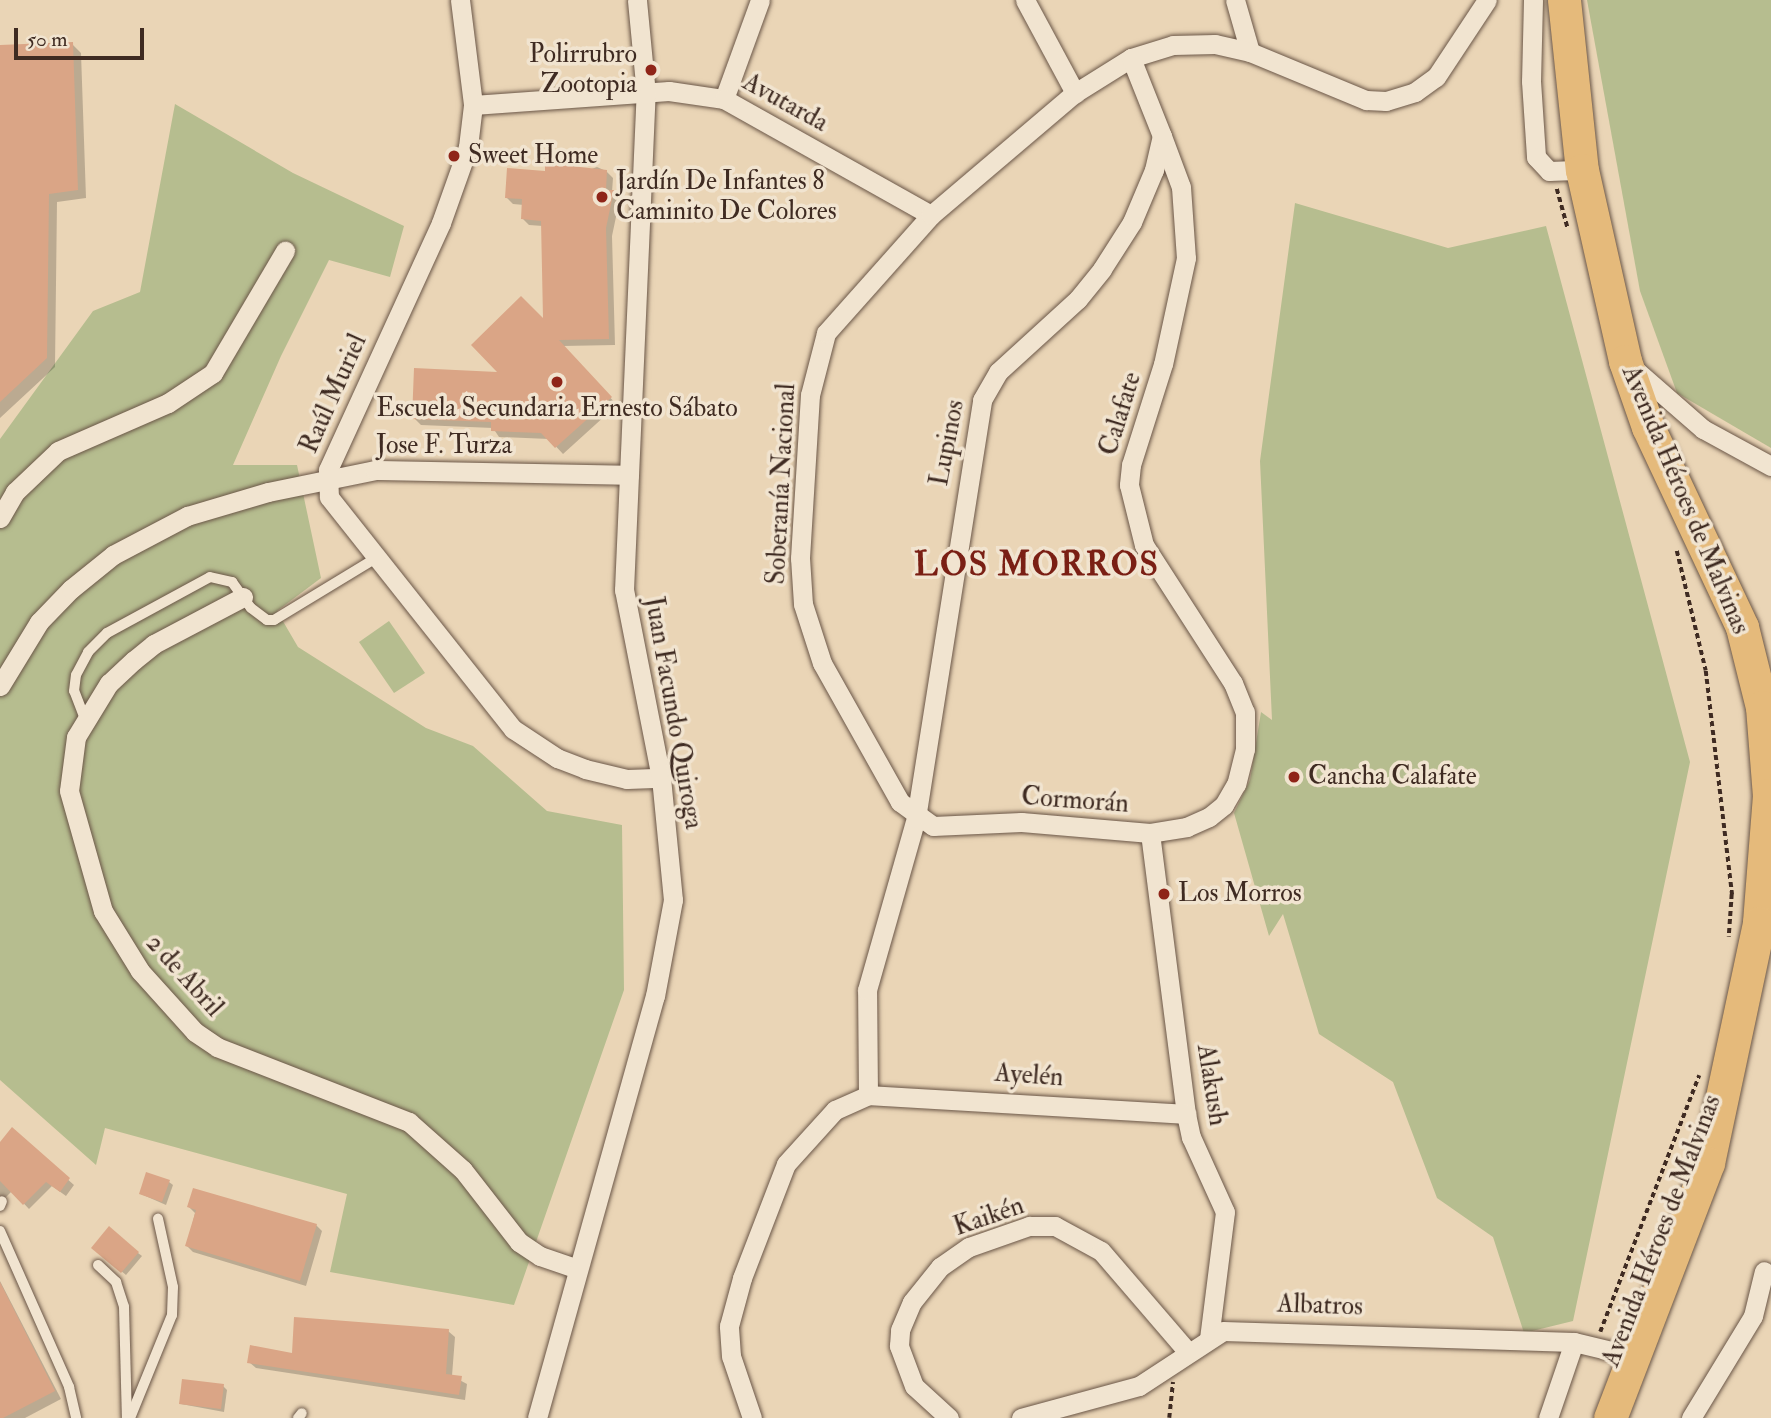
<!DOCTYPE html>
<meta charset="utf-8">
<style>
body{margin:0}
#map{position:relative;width:1771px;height:1418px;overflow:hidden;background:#ead5b6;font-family:"IM FELL Double Pica",serif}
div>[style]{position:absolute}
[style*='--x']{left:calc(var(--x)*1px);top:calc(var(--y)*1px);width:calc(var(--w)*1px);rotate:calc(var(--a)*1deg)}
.green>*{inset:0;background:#b6bd8f}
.shadow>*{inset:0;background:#0003}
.building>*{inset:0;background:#daa586}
.path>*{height:3.5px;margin-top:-1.75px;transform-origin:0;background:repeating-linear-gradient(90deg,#3f2b22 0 5px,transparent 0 8.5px)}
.roads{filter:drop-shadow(0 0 2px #6a5647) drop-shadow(0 0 2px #6a5647)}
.lane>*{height:10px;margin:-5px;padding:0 5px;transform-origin:5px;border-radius:5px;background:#f1e4d0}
.street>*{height:19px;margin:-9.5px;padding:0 9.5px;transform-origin:9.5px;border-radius:9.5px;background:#f1e4d0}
.highway>*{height:33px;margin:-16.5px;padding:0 16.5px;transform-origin:16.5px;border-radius:16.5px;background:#e5ba7b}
.dots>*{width:19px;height:19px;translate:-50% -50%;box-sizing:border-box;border:4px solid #f1e4d0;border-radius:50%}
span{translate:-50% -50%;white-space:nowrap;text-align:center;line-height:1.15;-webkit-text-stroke:7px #f1e4d0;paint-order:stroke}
.poi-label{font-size:26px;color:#3f2b22}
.right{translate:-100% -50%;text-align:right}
.left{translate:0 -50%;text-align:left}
.street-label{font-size:26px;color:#3f2b22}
.district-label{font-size:33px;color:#7a1f14;font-weight:700;letter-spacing:2px}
.scale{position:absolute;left:14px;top:28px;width:130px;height:32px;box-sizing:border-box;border:4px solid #3f2b22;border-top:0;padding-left:9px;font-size:21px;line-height:24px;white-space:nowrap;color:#3f2b22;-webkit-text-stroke:5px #f1e4d0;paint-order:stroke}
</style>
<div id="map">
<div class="green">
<i style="clip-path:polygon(1587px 0,1771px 0,1771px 448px,1677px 393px,1640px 291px)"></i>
<i style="clip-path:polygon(175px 104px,293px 173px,404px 226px,390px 277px,329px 260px,281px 356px,233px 465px,297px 465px,321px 578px,277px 611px,298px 647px,426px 728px,473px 746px,547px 811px,622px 825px,624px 990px,514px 1305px,330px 1272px,347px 1194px,105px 1128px,96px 1165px,0 1080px,0 439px,93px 311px,140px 292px)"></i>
<i style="clip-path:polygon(1295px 203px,1448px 248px,1546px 226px,1690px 762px,1573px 1321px,1524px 1333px,1493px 1237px,1437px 1198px,1393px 1082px,1319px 1034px,1283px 914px,1269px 936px,1234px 813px,1250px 780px,1261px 712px,1272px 720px,1260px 461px)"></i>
<i style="clip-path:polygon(389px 621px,425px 673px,394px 693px,359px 642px)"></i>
</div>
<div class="shadow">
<i style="clip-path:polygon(72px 44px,81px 53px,86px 198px,57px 202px,55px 367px,0 418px,0 47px)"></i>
<i style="clip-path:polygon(563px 162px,586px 171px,597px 167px,606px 171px,613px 178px,612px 192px,620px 198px,612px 236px,615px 345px,563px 346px,617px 405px,563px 454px,549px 439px,499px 437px,493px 428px,421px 425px,414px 418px,501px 373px,545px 322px,543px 226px,529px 225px,523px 219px,524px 205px,513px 204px,506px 197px)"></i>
<i style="clip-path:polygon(12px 1130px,74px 1185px,66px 1196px,52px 1186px,29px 1209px,12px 1191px,0 1203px,0 1143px)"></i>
<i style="clip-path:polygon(169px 1182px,173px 1185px,166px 1205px,141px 1194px)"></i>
<i style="clip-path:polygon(189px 1207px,316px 1225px,322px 1231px,306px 1286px,193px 1252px,187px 1246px,195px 1213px)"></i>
<i style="clip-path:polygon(97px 1251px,138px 1253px,142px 1256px,126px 1275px)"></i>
<i style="clip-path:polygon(0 1281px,61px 1399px,25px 1418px,0 1418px)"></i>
<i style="clip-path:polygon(448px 1331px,455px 1337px,452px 1376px,467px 1384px,465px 1400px,256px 1368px,249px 1362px)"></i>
<i style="clip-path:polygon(223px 1386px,227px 1390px,224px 1412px,181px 1404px)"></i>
</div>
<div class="building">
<i style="clip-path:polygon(73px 42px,78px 190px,49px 194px,47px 358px,0 402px,0 45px)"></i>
<i style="clip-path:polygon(563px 160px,571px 166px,607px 170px,606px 190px,614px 190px,606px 228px,609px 339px,559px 340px,612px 397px,555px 448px,541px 433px,491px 431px,491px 422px,412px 419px,414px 368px,497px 372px,471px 345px,521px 296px,543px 318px,541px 221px,521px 219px,522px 199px,505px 198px,507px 168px,545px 171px,545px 163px)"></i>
<i style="clip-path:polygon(12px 1127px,70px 1178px,60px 1192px,46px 1182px,23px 1205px,0 1181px,0 1142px)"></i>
<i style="clip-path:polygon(146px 1172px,170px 1180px,162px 1202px,139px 1194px)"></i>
<i style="clip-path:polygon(193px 1188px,317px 1224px,300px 1281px,185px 1246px,196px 1210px,187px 1207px)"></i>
<i style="clip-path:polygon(109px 1226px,139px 1252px,121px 1273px,91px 1248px)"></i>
<i style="clip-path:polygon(0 1282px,55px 1391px,3px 1418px,0 1418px)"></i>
<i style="clip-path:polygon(294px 1317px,449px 1329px,446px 1374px,462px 1376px,459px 1395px,247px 1363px,250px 1345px,292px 1353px)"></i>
<i style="clip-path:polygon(182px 1379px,224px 1384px,221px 1409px,179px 1404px)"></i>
</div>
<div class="path">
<i style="--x:1557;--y:189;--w:41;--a:74.6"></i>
<i style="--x:1677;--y:551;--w:123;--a:76.4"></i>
<i style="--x:1706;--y:671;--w:225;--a:83.3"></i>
<i style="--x:1732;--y:894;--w:43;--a:94"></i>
<i style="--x:1600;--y:1332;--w:275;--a:-68.9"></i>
<i style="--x:1169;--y:1418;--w:36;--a:-84"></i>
</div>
<div class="roads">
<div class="lane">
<i style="--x:85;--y:719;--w:30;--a:-111"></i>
<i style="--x:74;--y:691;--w:16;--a:-83"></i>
<i style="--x:76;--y:675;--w:26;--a:-62"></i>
<i style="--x:88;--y:652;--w:27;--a:-45"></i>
<i style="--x:107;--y:633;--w:117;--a:-28.5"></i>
<i style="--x:210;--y:577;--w:23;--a:13"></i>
<i style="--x:232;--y:582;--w:32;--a:54"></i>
<i style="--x:251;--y:608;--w:20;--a:37"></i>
<i style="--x:267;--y:620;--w:7;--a:0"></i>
<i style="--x:274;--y:620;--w:119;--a:-31.3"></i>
<i style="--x:0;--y:1206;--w:5;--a:-68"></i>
<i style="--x:0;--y:1231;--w:171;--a:66.1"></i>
<i style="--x:69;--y:1387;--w:32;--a:77"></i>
<i style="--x:98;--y:1265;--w:25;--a:43"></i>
<i style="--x:116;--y:1282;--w:26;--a:72"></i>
<i style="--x:124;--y:1307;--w:111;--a:88.5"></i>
<i style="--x:130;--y:1418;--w:111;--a:-67.8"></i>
<i style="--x:172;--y:1315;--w:28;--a:-88"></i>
<i style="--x:173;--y:1287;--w:70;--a:-102.4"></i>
<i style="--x:298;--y:1418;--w:6;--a:-51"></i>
</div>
<div class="street">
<i style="--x:460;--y:0;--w:106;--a:82.9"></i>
<i style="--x:473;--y:105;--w:42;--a:96.8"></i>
<i style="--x:468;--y:147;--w:81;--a:109.6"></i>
<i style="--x:441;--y:223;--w:272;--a:114.6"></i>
<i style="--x:328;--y:470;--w:27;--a:88"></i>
<i style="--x:329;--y:497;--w:296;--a:51.6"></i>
<i style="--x:513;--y:729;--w:53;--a:33.4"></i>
<i style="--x:557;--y:758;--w:30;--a:21"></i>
<i style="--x:585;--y:769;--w:43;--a:13.4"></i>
<i style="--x:627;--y:779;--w:34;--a:-2"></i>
<i style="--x:1025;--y:0;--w:106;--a:61.7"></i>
<i style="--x:1235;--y:0;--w:54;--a:73.9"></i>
<i style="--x:1533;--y:0;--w:81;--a:91.4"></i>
<i style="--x:1531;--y:81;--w:76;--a:86.2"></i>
<i style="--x:1536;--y:157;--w:19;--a:47"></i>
<i style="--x:1549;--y:171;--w:33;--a:-2"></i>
<i style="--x:724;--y:99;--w:105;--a:-70"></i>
<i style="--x:473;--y:105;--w:196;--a:-4.1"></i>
<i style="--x:669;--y:91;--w:56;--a:8.3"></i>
<i style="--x:724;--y:99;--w:237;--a:29.3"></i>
<i style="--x:1162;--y:136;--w:54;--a:69.6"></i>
<i style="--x:1181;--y:187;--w:71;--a:86"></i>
<i style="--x:1186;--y:258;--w:108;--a:102.2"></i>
<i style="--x:1163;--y:364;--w:106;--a:107.6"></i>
<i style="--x:1131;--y:465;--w:20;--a:96"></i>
<i style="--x:1129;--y:485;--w:62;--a:76"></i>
<i style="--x:1144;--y:545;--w:164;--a:57.2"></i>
<i style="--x:1233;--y:683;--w:31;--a:68"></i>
<i style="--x:1245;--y:712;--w:37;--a:90"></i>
<i style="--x:1245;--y:749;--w:36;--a:104"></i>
<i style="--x:1236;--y:784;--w:24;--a:120"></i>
<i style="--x:1224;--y:805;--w:19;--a:141"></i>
<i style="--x:1209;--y:817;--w:24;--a:156"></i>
<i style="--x:1187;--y:827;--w:37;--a:171"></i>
<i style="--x:1150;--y:833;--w:129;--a:-175.1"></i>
<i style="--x:1021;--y:822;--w:88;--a:177.4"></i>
<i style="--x:933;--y:826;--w:41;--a:-144"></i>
<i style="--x:900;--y:802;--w:159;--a:-119.3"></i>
<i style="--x:822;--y:663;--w:62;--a:-107.9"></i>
<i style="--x:803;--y:604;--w:46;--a:-93.7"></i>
<i style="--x:800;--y:558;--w:163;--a:-86.5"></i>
<i style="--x:810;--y:395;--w:64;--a:-75.5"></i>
<i style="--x:826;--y:333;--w:158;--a:-48.3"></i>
<i style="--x:931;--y:215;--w:189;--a:-40.3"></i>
<i style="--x:1075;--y:93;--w:66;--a:-32"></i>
<i style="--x:1131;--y:58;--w:44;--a:-17.2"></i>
<i style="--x:1173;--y:45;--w:42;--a:-1.4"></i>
<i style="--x:1215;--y:44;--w:36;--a:13"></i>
<i style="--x:1250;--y:52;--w:126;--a:22.5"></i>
<i style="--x:1366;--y:100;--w:20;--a:3"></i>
<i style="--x:1386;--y:101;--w:30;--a:-17"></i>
<i style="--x:1415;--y:92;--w:26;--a:-36"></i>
<i style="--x:1436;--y:77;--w:92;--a:-56.5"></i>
<i style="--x:1633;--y:368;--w:93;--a:41.1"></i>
<i style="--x:1703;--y:429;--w:77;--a:28.6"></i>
<i style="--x:0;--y:518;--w:30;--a:-60"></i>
<i style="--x:15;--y:492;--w:59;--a:-43.6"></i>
<i style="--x:58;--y:451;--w:120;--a:-23.6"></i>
<i style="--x:168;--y:403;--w:54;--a:-33.7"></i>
<i style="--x:213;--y:373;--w:142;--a:-59.5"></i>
<i style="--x:243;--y:597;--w:101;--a:152.2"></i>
<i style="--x:154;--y:644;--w:26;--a:141"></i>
<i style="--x:134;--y:660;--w:34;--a:137"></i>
<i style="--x:109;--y:683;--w:63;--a:121.4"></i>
<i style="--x:76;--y:737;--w:54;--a:97.4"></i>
<i style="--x:69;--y:791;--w:125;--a:74.2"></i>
<i style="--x:103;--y:911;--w:70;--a:58.3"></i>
<i style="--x:140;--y:971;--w:82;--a:48"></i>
<i style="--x:195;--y:1032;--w:27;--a:34"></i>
<i style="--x:217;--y:1047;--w:206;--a:21.3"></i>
<i style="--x:409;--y:1122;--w:72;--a:41.6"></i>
<i style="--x:463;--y:1170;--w:91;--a:52.1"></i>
<i style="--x:519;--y:1242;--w:25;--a:34"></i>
<i style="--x:540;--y:1256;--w:37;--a:19"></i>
<i style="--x:0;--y:686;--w:75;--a:-58.6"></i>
<i style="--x:39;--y:622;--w:46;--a:-45.9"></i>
<i style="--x:71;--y:589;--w:54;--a:-39"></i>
<i style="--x:113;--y:555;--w:84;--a:-27.8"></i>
<i style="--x:187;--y:516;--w:84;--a:-16.5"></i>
<i style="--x:268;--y:492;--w:109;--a:-11.6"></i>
<i style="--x:375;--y:470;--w:254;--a:1.1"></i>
<i style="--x:1150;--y:833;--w:283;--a:82.7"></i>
<i style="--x:1186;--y:1114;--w:24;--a:78"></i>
<i style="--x:1191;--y:1137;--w:82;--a:65.6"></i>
<i style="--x:1225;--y:1212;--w:128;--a:97.2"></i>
<i style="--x:868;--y:1095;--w:319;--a:3.4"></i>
<i style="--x:537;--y:1418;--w:438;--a:-74.4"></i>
<i style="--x:655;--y:996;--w:98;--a:-79.4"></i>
<i style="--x:673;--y:900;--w:123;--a:-95.6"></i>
<i style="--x:661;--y:778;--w:192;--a:-101.1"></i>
<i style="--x:624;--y:590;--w:496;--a:-87.5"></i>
<i style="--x:646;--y:94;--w:94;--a:-95.5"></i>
<i style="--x:752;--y:1418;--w:65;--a:-108.7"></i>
<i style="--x:731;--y:1356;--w:30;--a:-94"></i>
<i style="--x:729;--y:1326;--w:50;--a:-74.8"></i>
<i style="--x:742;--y:1278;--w:122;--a:-68.9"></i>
<i style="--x:786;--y:1164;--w:73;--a:-47.8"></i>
<i style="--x:835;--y:1110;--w:36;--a:-24"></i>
<i style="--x:868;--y:1095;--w:105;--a:-90.5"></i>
<i style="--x:867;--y:990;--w:179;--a:-74.1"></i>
<i style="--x:916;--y:818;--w:423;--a:-81"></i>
<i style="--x:982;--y:400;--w:32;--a:-60"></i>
<i style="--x:998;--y:372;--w:108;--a:-42.4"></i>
<i style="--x:1078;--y:299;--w:38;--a:-51"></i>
<i style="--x:1102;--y:269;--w:56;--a:-57.4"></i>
<i style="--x:1132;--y:222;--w:56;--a:-67.1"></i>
<i style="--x:1154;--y:170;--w:35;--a:-77"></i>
<i style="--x:1162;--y:136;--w:84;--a:-111.7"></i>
<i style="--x:949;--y:1418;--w:47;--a:-137.6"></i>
<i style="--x:914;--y:1386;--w:43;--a:-110.6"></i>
<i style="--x:899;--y:1346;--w:16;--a:-86"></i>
<i style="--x:900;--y:1330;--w:30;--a:-67"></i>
<i style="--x:912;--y:1302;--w:45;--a:-51.3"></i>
<i style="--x:940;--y:1267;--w:35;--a:-35"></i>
<i style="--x:969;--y:1247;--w:64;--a:-19.3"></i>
<i style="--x:1029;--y:1226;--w:26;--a:0"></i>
<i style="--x:1055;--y:1226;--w:52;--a:28.5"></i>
<i style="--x:1101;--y:1251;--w:133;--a:49.3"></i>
<i style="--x:1021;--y:1418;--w:122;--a:-15.2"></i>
<i style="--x:1139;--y:1386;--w:100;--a:-33.2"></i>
<i style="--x:1223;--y:1331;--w:351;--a:1.8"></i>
<i style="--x:1574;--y:1342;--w:64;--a:13.6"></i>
<i style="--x:1548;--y:1418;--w:80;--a:-71.1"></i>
<i style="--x:1691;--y:1418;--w:119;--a:-58.7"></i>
<i style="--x:1753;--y:1316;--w:46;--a:-76.3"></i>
</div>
<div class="highway">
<i style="--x:1564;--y:0;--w:171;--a:84"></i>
<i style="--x:1582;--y:170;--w:196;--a:77.3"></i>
<i style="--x:1625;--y:361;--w:70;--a:70.8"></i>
<i style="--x:1648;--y:427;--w:221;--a:64.8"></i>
<i style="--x:1742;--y:627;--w:82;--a:76"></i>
<i style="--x:1762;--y:707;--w:88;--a:85.5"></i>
<i style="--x:1769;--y:795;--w:128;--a:94.5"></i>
<i style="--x:1759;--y:923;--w:245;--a:102"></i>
<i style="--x:1708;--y:1163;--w:273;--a:111"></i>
</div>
</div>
<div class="dots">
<i style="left:651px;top:70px;background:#8f2418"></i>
<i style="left:454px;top:156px;background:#8f2418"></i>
<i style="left:602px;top:197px;background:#8f2418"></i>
<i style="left:557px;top:382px;background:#8f2418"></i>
<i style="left:1294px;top:777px;background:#8f2418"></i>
<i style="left:1164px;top:894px;background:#8f2418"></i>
</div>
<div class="poi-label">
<span class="right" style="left:637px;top:70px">Polirrubro<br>Zootopia</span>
<span class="left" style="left:468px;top:156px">Sweet Home</span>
<span class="left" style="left:616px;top:197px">Jardín De Infantes 8<br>Caminito De Colores</span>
<span style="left:557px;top:409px">Escuela Secundaria Ernesto Sábato</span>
<span class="left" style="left:1308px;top:777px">Cancha Calafate</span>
<span class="left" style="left:1178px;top:894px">Los Morros</span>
</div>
<div class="street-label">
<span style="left:785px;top:103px;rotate:29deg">Avutarda</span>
<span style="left:334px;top:394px;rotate:-66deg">Raúl Muriel</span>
<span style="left:1121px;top:414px;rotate:-73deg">Calafate</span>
<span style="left:948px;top:443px;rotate:-79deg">Lupinos</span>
<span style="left:444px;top:446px">Jose F. Turza</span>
<span style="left:782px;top:484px;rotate:-87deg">Soberanía Nacional</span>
<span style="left:1685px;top:500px;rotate:67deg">Avenida Héroes de Malvinas</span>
<span style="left:673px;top:713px;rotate:80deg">Juan Facundo Quiroga</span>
<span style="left:1075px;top:801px;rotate:4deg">Cormorán</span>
<span style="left:184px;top:976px;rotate:48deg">2 de Abril</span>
<span style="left:1029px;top:1076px;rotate:4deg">Ayelén</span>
<span style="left:1211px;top:1085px;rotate:81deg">Alakush</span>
<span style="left:989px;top:1217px;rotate:-19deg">Kaikén</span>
<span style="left:1662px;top:1231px;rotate:-69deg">Avenida Héroes de Malvinas</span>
<span style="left:1320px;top:1306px;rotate:2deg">Albatros</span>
</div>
<div class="district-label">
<span style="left:1037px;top:565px">LOS MORROS</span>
</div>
<div class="scale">50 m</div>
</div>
